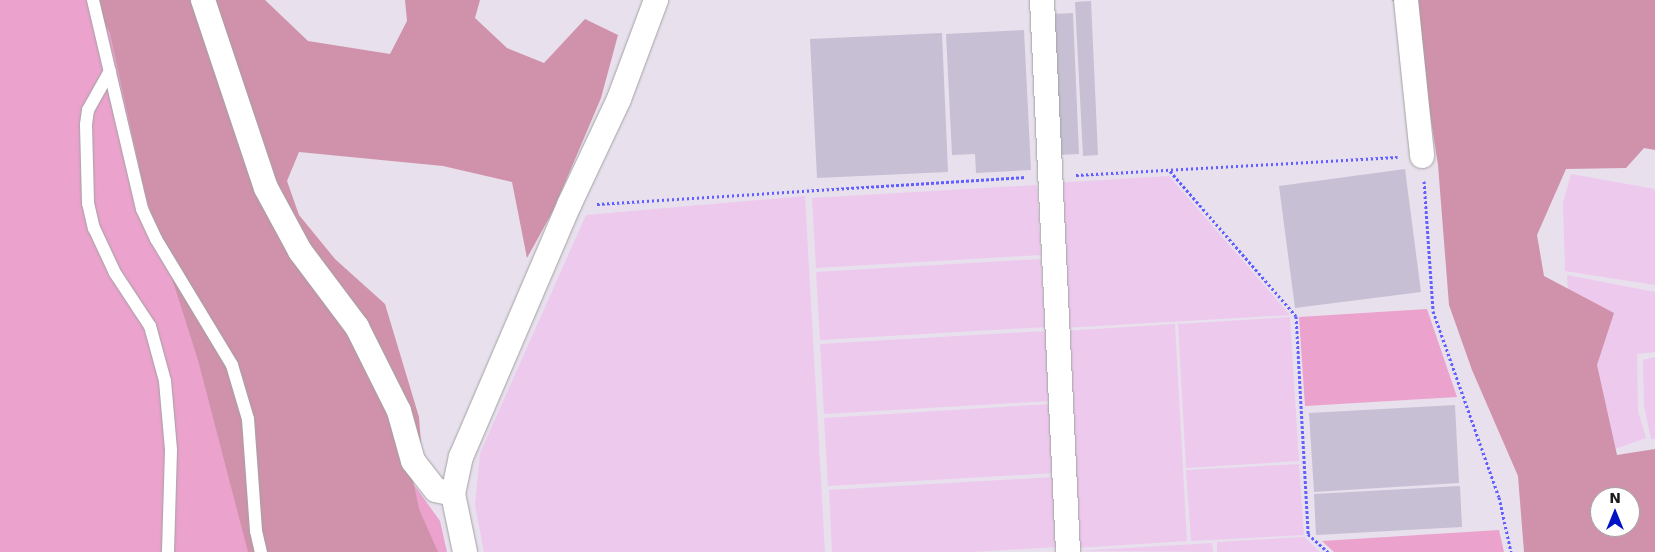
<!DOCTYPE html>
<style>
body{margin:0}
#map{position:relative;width:1655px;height:552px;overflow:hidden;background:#e8e0ed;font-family:"DejaVu Sans",sans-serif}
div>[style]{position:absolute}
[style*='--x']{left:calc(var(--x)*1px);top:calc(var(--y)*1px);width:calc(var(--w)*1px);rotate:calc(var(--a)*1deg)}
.farmland>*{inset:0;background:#edc9ee}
.grass>*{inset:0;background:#eba2cd}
.forest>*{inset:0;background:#cf92aa}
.building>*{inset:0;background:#c7c0d4}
.path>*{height:3px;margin-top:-1.5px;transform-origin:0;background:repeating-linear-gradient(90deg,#615fff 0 2.5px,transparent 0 5px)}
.roads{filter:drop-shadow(0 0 1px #a2a2a2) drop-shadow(0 0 1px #a2a2a2)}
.service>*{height:12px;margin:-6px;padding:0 6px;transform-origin:6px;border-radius:6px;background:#fff}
.minor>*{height:24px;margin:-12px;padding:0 12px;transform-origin:12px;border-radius:12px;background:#fff}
span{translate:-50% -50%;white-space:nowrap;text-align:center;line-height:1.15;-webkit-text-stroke:4.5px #fff;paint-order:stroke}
.north{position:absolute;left:1590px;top:487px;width:50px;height:50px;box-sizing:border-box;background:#fff;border:1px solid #a4a4a4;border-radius:50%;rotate:0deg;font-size:14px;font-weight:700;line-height:20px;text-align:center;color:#1b1b1b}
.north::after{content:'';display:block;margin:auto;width:18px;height:22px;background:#0012c6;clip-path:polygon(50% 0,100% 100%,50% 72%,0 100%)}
</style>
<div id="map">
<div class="farmland">
<i style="clip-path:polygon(1571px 174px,1655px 189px,1655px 285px,1565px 271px,1563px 203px)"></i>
<i style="clip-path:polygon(1169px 176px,1290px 315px,1063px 328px,1054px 183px)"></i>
<i style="clip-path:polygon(1037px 185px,1041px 255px,816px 268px,812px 198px)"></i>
<i style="clip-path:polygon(805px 196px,825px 552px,484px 552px,475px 505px,480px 453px,586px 215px)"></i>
<i style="clip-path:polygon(1041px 259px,1045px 327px,820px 340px,816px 272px)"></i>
<i style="clip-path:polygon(1567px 275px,1655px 292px,1655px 352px,1637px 354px,1638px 411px,1646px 438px,1598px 455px,1571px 337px)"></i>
<i style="clip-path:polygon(1290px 317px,1299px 461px,1186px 468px,1178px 324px)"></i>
<i style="clip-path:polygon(1175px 324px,1187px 541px,1076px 548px,1063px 331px)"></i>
<i style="clip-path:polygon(1046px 331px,1050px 401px,824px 414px,820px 344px)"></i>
<i style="clip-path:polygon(1655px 357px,1655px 439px,1651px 439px,1644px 406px,1643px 360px)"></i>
<i style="clip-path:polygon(1050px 404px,1054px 473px,828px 486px,824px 418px)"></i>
<i style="clip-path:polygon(1299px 464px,1304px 535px,1191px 541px,1186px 470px)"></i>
<i style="clip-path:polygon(1054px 477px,1058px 547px,973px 552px,832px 552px,829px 490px)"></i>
<i style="clip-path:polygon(1304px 537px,1320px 552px,1217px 552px,1217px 542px)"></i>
<i style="clip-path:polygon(1212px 543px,1213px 552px,1076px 551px)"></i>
</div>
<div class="grass">
<i style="clip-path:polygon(0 0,195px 0,412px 482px,440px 521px,447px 552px,0 552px)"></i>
<i style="clip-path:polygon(1427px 309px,1457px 397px,1305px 406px,1299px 317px)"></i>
<i style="clip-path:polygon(1499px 530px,1504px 552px,1334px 552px,1322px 541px)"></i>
</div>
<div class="forest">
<i style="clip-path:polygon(91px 0,265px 0,308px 41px,390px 54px,407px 21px,405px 0,480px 0,475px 18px,507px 48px,544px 63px,585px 19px,618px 35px,601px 98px,553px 211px,527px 258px,512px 182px,443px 166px,299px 152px,287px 181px,299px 215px,335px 259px,385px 304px,419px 417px,421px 443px,410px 466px,419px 509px,438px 552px,248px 552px,198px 360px,145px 194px,110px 33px)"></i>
<i style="clip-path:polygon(evenodd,1391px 0,1655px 0,1655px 150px,1644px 148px,1626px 168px,1566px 169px,1537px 235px,1544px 276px,1614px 313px,1597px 365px,1617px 455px,1655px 449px,1655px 552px,1524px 552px,1518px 476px,1472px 370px,1449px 305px,1438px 165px,1414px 12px,1391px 0,1600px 497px,1630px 497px,1630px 527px,1600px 527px,1600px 497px)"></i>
</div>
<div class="building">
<i style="clip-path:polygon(1091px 1px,1098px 155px,1083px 156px,1075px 2px)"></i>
<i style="clip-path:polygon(1073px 13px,1079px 154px,1058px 155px,1052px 14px)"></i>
<i style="clip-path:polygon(1024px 30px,1031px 170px,976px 173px,975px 154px,952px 155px,946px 34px)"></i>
<i style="clip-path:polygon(942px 33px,948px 172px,817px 178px,810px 39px)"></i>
<i style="clip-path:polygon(1405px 169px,1421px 292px,1295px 308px,1279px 186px)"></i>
<i style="clip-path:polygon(1455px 405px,1459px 483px,1314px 492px,1309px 413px)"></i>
<i style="clip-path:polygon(1460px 486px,1462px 527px,1316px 535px,1314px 494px)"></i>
</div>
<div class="path">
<i style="--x:1170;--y:171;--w:192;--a:49"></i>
<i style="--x:1296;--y:316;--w:218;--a:86.8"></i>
<i style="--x:1308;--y:534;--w:27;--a:42"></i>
<i style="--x:1076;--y:175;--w:322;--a:-3.2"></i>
<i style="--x:1424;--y:181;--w:130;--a:86"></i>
<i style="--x:1433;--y:311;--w:197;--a:70.5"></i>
<i style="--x:1499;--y:497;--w:56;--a:77.7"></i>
<i style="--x:597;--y:204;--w:429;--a:-3.6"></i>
</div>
<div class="roads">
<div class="service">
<i style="--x:93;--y:0;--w:215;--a:76.8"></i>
<i style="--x:142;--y:209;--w:33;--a:65"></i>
<i style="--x:156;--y:239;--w:147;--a:58.9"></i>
<i style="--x:232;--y:365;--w:56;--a:73.5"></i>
<i style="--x:248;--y:419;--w:112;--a:85.9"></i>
<i style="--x:256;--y:531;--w:22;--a:77"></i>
<i style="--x:110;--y:71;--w:45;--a:119.4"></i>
<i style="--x:88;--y:110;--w:15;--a:98"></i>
<i style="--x:86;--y:125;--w:78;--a:88.5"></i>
<i style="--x:88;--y:203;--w:26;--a:77"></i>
<i style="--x:94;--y:228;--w:50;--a:65"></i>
<i style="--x:115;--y:273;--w:64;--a:56.6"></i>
<i style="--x:150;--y:326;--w:57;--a:74.7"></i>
<i style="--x:165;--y:381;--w:69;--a:85"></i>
<i style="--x:171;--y:450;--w:102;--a:91.7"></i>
</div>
<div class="minor">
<i style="--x:203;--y:0;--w:198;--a:71.5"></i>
<i style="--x:266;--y:188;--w:72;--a:61.6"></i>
<i style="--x:300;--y:251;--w:95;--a:53.1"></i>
<i style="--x:357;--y:327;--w:94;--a:63.4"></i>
<i style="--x:399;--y:411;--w:52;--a:74.4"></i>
<i style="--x:413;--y:461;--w:37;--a:52"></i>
<i style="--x:436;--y:490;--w:17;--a:13"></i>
<i style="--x:453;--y:494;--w:59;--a:78.3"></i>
<i style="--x:1042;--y:0;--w:553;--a:87.3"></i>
<i style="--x:1406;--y:0;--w:157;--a:84.1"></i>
<i style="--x:453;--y:494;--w:38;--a:-78"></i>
<i style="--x:461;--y:457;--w:274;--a:-66.8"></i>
<i style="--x:569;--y:205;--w:117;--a:-64.7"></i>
<i style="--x:619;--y:99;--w:106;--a:-69.5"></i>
</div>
</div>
<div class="north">N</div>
</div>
